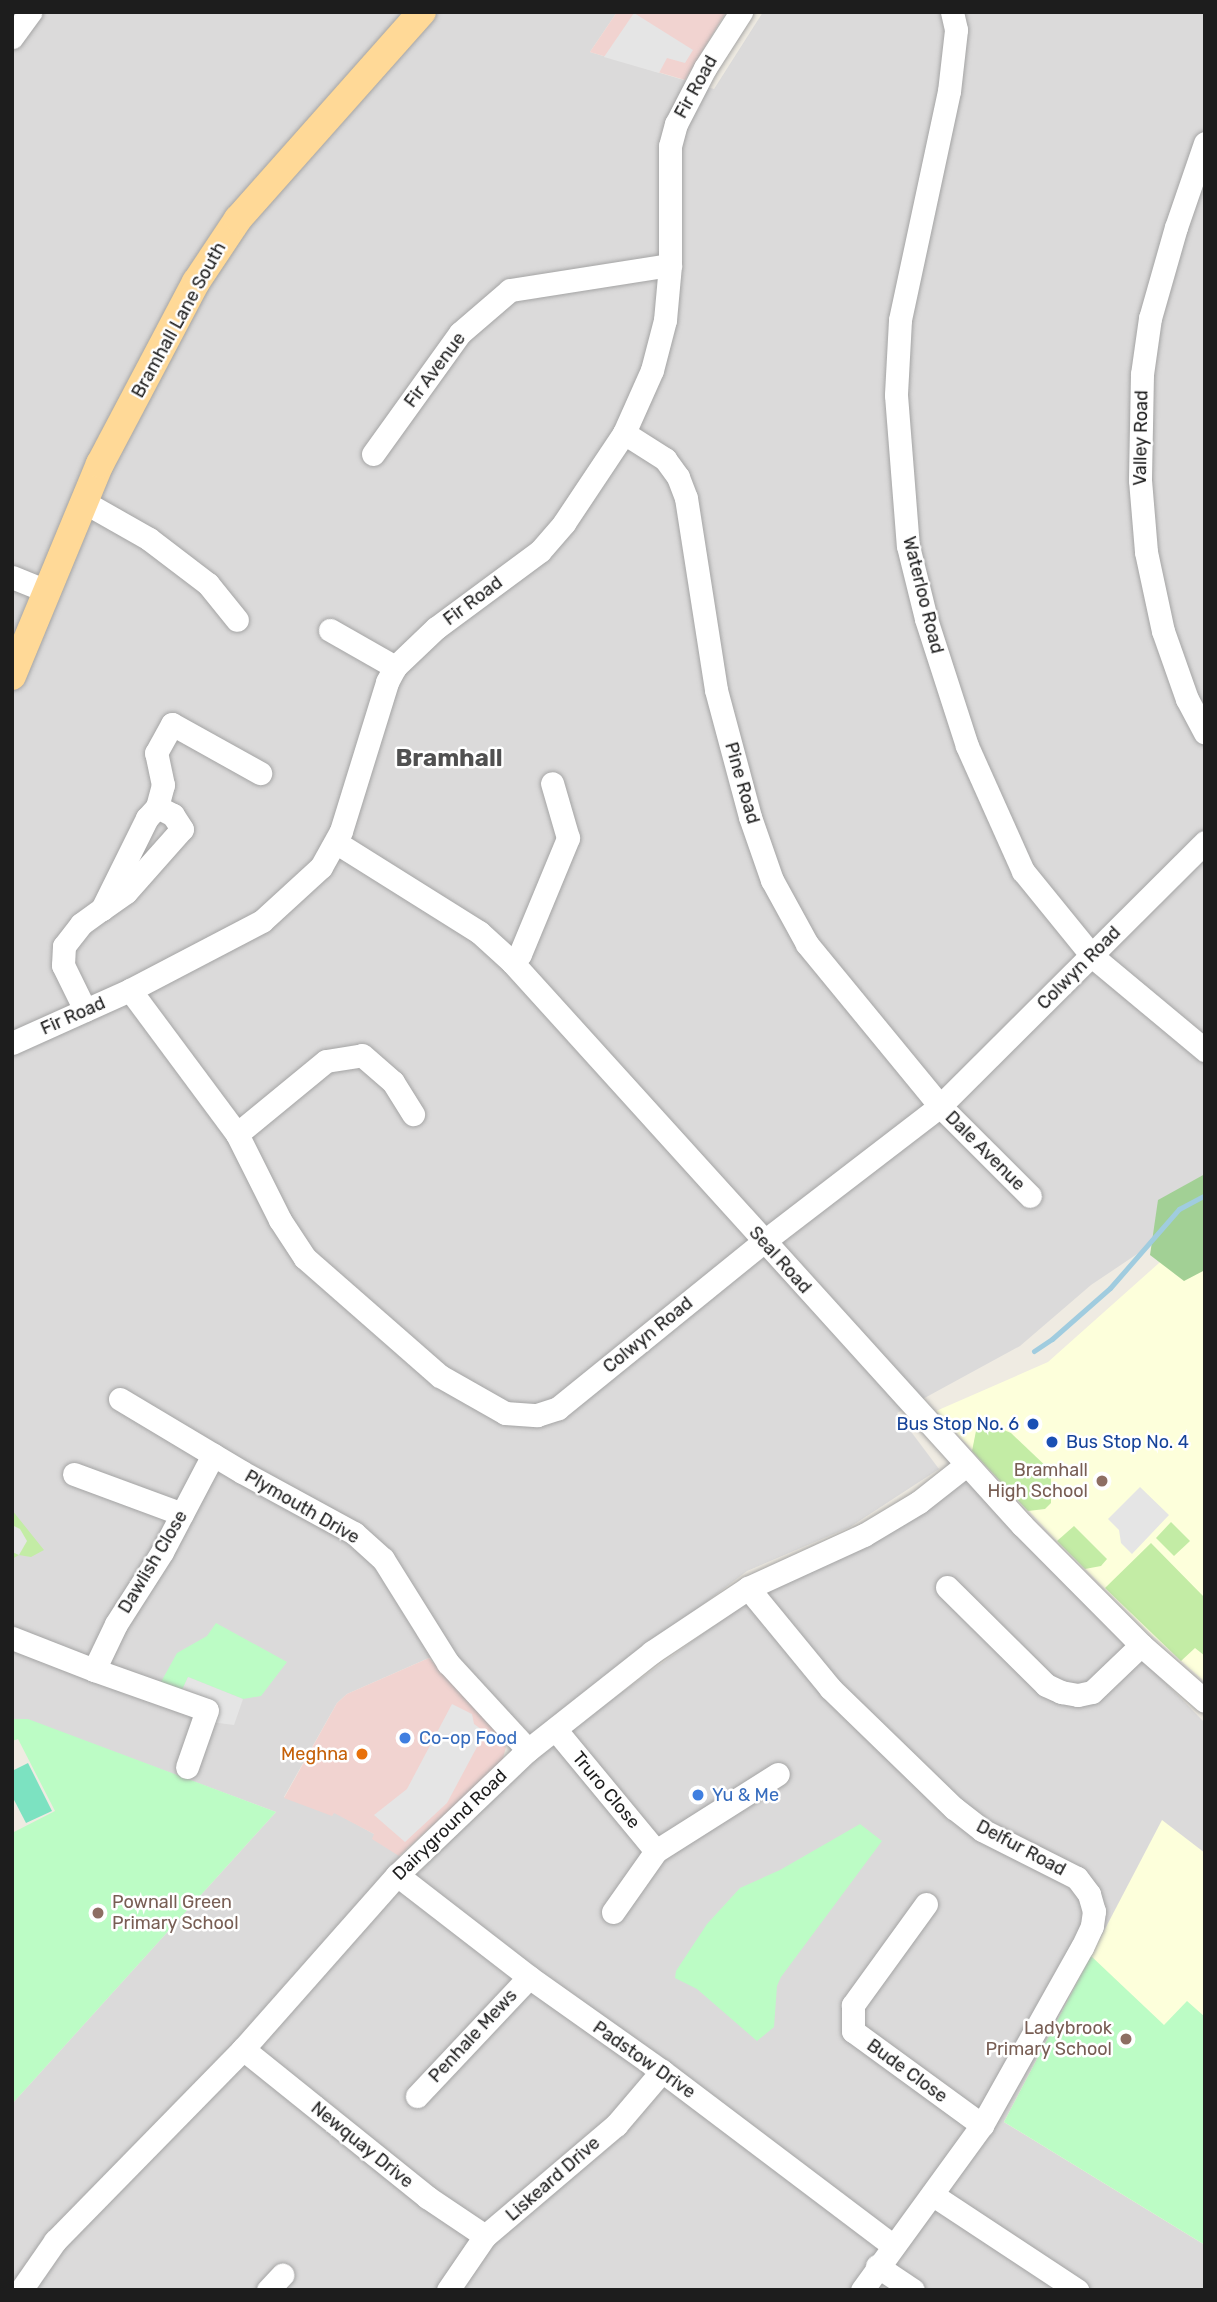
<!DOCTYPE html>
<style>
body{margin:0}
#map{position:relative;width:1217px;height:2302px;overflow:hidden;background:#efebe2;font-family:Rubik,sans-serif}
div>[style]{position:absolute}
[style*='--x']{left:calc(var(--x)*1px);top:calc(var(--y)*1px);width:calc(var(--w)*1px);rotate:calc(var(--a)*1deg)}
.residential>*{inset:0;background:#dbdada}
.commercial>*{inset:0;background:#f1d3d0}
.education>*{inset:0;background:#fdffdb}
.grass>*{inset:0;background:#c3eca5}
.forest>*{inset:0;background:#a2d095}
.park>*{inset:0;background:#bcfcc5}
.pitch>*{inset:0;background:#7ce2c1}
.parking>*{inset:0;background:#e5e5e5}
.stream>*{height:5px;margin:-2.5px;padding:0 2.5px;transform-origin:2.5px;border-radius:2.5px;background:#a0ccdf}
.roads{filter:drop-shadow(0 0 2px #a4a4a4) drop-shadow(0 0 2px #a4a4a4)}
.minor>*{height:23px;margin:-11.5px;padding:0 11.5px;transform-origin:11.5px;border-radius:11.5px;background:#fff}
.major>*{height:28px;margin:-14px;padding:0 14px;transform-origin:14px;border-radius:14px;background:#ffd997}
.dots>*{width:19px;height:19px;translate:-50% -50%;box-sizing:border-box;border:4px solid #fff;border-radius:50%}
span{translate:-50% -50%;white-space:nowrap;text-align:center;line-height:1.15;-webkit-text-stroke:5px #fff;paint-order:stroke}
.street-label{font-size:18px;color:#1d1d1d}
.transit-label{font-size:18px;color:#164399}
.right{translate:-100% -50%;text-align:right}
.left{translate:0 -50%;text-align:left}
.education-label{font-size:18px;color:#785e54}
.shop-label{font-size:18px;color:#366cbe}
.food-label{font-size:18px;color:#c56008}
.district-label{font-size:24px;color:#505050;font-weight:700}
.frame{position:absolute;inset:0;border:14px solid #1d1d1d;pointer-events:none}
</style>
<div id="map">
<div class="residential">
<i style="clip-path:polygon(12px 12px,617px 12px,590px 52px,714px 89px,763px 12px,1205px 12px,1205px 1189px,1155px 1242px,1091px 1285px,1020px 1346px,897px 1413px,939px 1469px,850px 1527px,747px 1571px,531px 1735px,447px 1650px,347px 1694px,337px 1703px,284px 1797px,332px 1815px,334px 1812px,374px 1834px,419px 1872px,509px 1782px,578px 1724px,741px 1606px,898px 1527px,965px 1479px,1205px 1723px,1205px 2290px,12px 2290px,12px 2104px,276px 1812px,28px 1720px,12px 1719px)"></i>
</div>
<div class="commercial">
<i style="clip-path:polygon(617px 12px,726px 12px,685px 80px,590px 52px)"></i>
<i style="clip-path:polygon(429px 1658px,503px 1739px,506px 1747px,502px 1762px,399px 1856px,372px 1839px,374px 1834px,334px 1813px,332px 1816px,284px 1798px,337px 1703px,347px 1694px)"></i>
</div>
<div class="education">
<i style="clip-path:polygon(1205px 1227px,1205px 1682px,1153px 1636px,1057px 1541px,936px 1411px,1048px 1362px,1168px 1255px)"></i>
<i style="clip-path:polygon(1162px 1820px,1205px 1853px,1205px 2245px,1004px 2122px)"></i>
</div>
<div class="grass">
<i style="clip-path:polygon(992px 1425px,1011px 1433px,1051px 1471px,1051px 1503px,1045px 1509px,1028px 1511px,972px 1451px,976px 1431px)"></i>
<i style="clip-path:polygon(12px 1510px,44px 1550px,31px 1557px,19px 1555px,12px 1559px)"></i>
<i style="clip-path:polygon(1171px 1522px,1190px 1541px,1174px 1556px,1156px 1538px)"></i>
<i style="clip-path:polygon(1074px 1526px,1107px 1559px,1101px 1566px,1085px 1569px,1057px 1541px)"></i>
<i style="clip-path:polygon(1151px 1543px,1205px 1598px,1205px 1656px,1195px 1648px,1181px 1661px,1105px 1588px)"></i>
</div>
<div class="forest">
<i style="clip-path:polygon(1205px 1174px,1205px 1270px,1184px 1281px,1150px 1255px,1158px 1200px)"></i>
</div>
<div class="park">
<i style="clip-path:polygon(216px 1623px,287px 1662px,261px 1696px,243px 1699px,188px 1677px,178px 1699px,156px 1691px,177px 1653px,207px 1636px)"></i>
<i style="clip-path:polygon(12px 1719px,28px 1719px,276px 1812px,12px 2104px,12px 1833px,55px 1811px,18px 1739px,12px 1741px)"></i>
<i style="clip-path:polygon(860px 1824px,882px 1841px,781px 1977px,777px 1986px,774px 2027px,757px 2041px,697px 1989px,675px 1978px,676px 1971px,707px 1924px,740px 1888px,780px 1870px)"></i>
<i style="clip-path:polygon(1091px 1956px,1164px 2025px,1187px 2001px,1205px 2017px,1205px 2245px,1004px 2122px)"></i>
</div>
<div class="pitch">
<i style="clip-path:polygon(28px 1763px,52px 1811px,26px 1823px,12px 1796px,12px 1771px)"></i>
</div>
<div class="parking">
<i style="clip-path:polygon(634px 13px,693px 50px,685px 63px,667px 58px,659px 73px,604px 57px)"></i>
<i style="clip-path:polygon(1140px 1487px,1169px 1515px,1132px 1554px,1121px 1543px,1119px 1530px,1108px 1519px)"></i>
<i style="clip-path:polygon(12px 1525px,20px 1529px,27px 1541px,19px 1555px,12px 1552px)"></i>
<i style="clip-path:polygon(188px 1677px,243px 1699px,234px 1725px,203px 1721px,178px 1699px)"></i>
<i style="clip-path:polygon(452px 1704px,472px 1714px,474px 1724px,485px 1732px,447px 1803px,405px 1842px,374px 1815px,407px 1789px)"></i>
</div>
<div class="stream">
<i style="--x:1034;--y:1351;--w:22;--a:-34"></i>
<i style="--x:1052;--y:1339;--w:77;--a:-41.3"></i>
<i style="--x:1110;--y:1288;--w:105;--a:-48.9"></i>
<i style="--x:1179;--y:1209;--w:30;--a:-28"></i>
</div>
<div class="roads">
<div class="minor">
<i style="--x:952;--y:12;--w:18;--a:77"></i>
<i style="--x:956;--y:30;--w:61;--a:96.5"></i>
<i style="--x:949;--y:91;--w:234;--a:102.1"></i>
<i style="--x:900;--y:320;--w:75;--a:93.1"></i>
<i style="--x:896;--y:395;--w:151;--a:85.5"></i>
<i style="--x:908;--y:546;--w:75;--a:76.1"></i>
<i style="--x:926;--y:619;--w:133;--a:72.1"></i>
<i style="--x:967;--y:746;--w:137;--a:65.9"></i>
<i style="--x:1023;--y:871;--w:109;--a:50.9"></i>
<i style="--x:1092;--y:956;--w:147;--a:39.8"></i>
<i style="--x:12;--y:37;--w:31;--a:-54"></i>
<i style="--x:1205;--y:143;--w:89;--a:109"></i>
<i style="--x:1176;--y:227;--w:95;--a:105.9"></i>
<i style="--x:1150;--y:318;--w:57;--a:98.1"></i>
<i style="--x:1142;--y:374;--w:106;--a:91.1"></i>
<i style="--x:1140;--y:480;--w:72;--a:85.2"></i>
<i style="--x:1146;--y:552;--w:81;--a:77.9"></i>
<i style="--x:1163;--y:631;--w:72;--a:70.6"></i>
<i style="--x:1187;--y:699;--w:38;--a:62"></i>
<i style="--x:624;--y:433;--w:49;--a:32.4"></i>
<i style="--x:665;--y:459;--w:22;--a:54"></i>
<i style="--x:678;--y:477;--w:22;--a:69"></i>
<i style="--x:686;--y:498;--w:194;--a:81.1"></i>
<i style="--x:716;--y:690;--w:131;--a:75"></i>
<i style="--x:750;--y:817;--w:67;--a:70.8"></i>
<i style="--x:772;--y:880;--w:73;--a:61.3"></i>
<i style="--x:807;--y:944;--w:210;--a:50.6"></i>
<i style="--x:940;--y:1106;--w:127;--a:45"></i>
<i style="--x:373;--y:454;--w:149;--a:-54.3"></i>
<i style="--x:460;--y:333;--w:66;--a:-40.7"></i>
<i style="--x:510;--y:290;--w:162;--a:-8.9"></i>
<i style="--x:84;--y:502;--w:75;--a:29.6"></i>
<i style="--x:149;--y:539;--w:74;--a:37.3"></i>
<i style="--x:208;--y:584;--w:46;--a:51.1"></i>
<i style="--x:12;--y:577;--w:37;--a:22"></i>
<i style="--x:330;--y:630;--w:75;--a:29.6"></i>
<i style="--x:157;--y:807;--w:23;--a:-75"></i>
<i style="--x:163;--y:785;--w:33;--a:-102"></i>
<i style="--x:156;--y:753;--w:33;--a:-61"></i>
<i style="--x:172;--y:724;--w:101;--a:29.1"></i>
<i style="--x:337;--y:843;--w:168;--a:32.1"></i>
<i style="--x:479;--y:932;--w:45;--a:42.3"></i>
<i style="--x:512;--y:962;--w:760;--a:47.83"></i>
<i style="--x:1022;--y:1525;--w:169;--a:45.2"></i>
<i style="--x:1141;--y:1645;--w:85;--a:41.2"></i>
<i style="--x:512;--y:962;--w:11;--a:-45"></i>
<i style="--x:520;--y:954;--w:126;--a:-67.5"></i>
<i style="--x:568;--y:838;--w:57;--a:-106.2"></i>
<i style="--x:130;--y:990;--w:179;--a:53.4"></i>
<i style="--x:237;--y:1134;--w:96;--a:63.4"></i>
<i style="--x:280;--y:1220;--w:45;--a:56.7"></i>
<i style="--x:305;--y:1258;--w:179;--a:41.2"></i>
<i style="--x:440;--y:1376;--w:75;--a:29.6"></i>
<i style="--x:505;--y:1413;--w:32;--a:4"></i>
<i style="--x:537;--y:1415;--w:22;--a:-18"></i>
<i style="--x:558;--y:1408;--w:264;--a:-39"></i>
<i style="--x:763;--y:1242;--w:223;--a:-37.5"></i>
<i style="--x:940;--y:1106;--w:374;--a:-44.9"></i>
<i style="--x:85;--y:1010;--w:50;--a:-116.1"></i>
<i style="--x:63;--y:965;--w:19;--a:-87"></i>
<i style="--x:64;--y:946;--w:28;--a:-52"></i>
<i style="--x:81;--y:924;--w:26;--a:-36"></i>
<i style="--x:102;--y:909;--w:29;--a:-35"></i>
<i style="--x:126;--y:892;--w:84;--a:-48.4"></i>
<i style="--x:182;--y:829;--w:17;--a:-123"></i>
<i style="--x:173;--y:815;--w:18;--a:-153"></i>
<i style="--x:157;--y:807;--w:15;--a:132"></i>
<i style="--x:147;--y:818;--w:102;--a:116.3"></i>
<i style="--x:12;--y:1043;--w:129;--a:-24.2"></i>
<i style="--x:130;--y:990;--w:149;--a:-27.6"></i>
<i style="--x:262;--y:921;--w:80;--a:-42.5"></i>
<i style="--x:321;--y:867;--w:41;--a:-60.9"></i>
<i style="--x:341;--y:831;--w:156;--a:-72.8"></i>
<i style="--x:387;--y:682;--w:17;--a:-62"></i>
<i style="--x:395;--y:667;--w:57;--a:-43.6"></i>
<i style="--x:436;--y:628;--w:129;--a:-36.5"></i>
<i style="--x:540;--y:551;--w:37;--a:-49"></i>
<i style="--x:564;--y:523;--w:108;--a:-56.3"></i>
<i style="--x:624;--y:433;--w:69;--a:-66"></i>
<i style="--x:652;--y:370;--w:52;--a:-75.4"></i>
<i style="--x:665;--y:320;--w:55;--a:-84.8"></i>
<i style="--x:670;--y:265;--w:119;--a:-90"></i>
<i style="--x:670;--y:146;--w:23;--a:-75"></i>
<i style="--x:676;--y:124;--w:63;--a:-62.6"></i>
<i style="--x:705;--y:68;--w:67;--a:-57.3"></i>
<i style="--x:237;--y:1134;--w:115;--a:-39.4"></i>
<i style="--x:326;--y:1061;--w:36;--a:-9"></i>
<i style="--x:362;--y:1055;--w:41;--a:41.1"></i>
<i style="--x:393;--y:1082;--w:38;--a:58"></i>
<i style="--x:120;--y:1399;--w:142;--a:30.9"></i>
<i style="--x:242;--y:1472;--w:128;--a:28.6"></i>
<i style="--x:354;--y:1533;--w:39;--a:42"></i>
<i style="--x:383;--y:1559;--w:123;--a:58"></i>
<i style="--x:448;--y:1663;--w:118;--a:47.4"></i>
<i style="--x:74;--y:1474;--w:115;--a:20.3"></i>
<i style="--x:947;--y:1587;--w:139;--a:44.7"></i>
<i style="--x:1046;--y:1685;--w:17;--a:25"></i>
<i style="--x:1061;--y:1692;--w:17;--a:10"></i>
<i style="--x:1078;--y:1695;--w:14;--a:-12"></i>
<i style="--x:1092;--y:1692;--w:68;--a:-43.8"></i>
<i style="--x:748;--y:1588;--w:129;--a:50.6"></i>
<i style="--x:830;--y:1688;--w:173;--a:44.1"></i>
<i style="--x:954;--y:1808;--w:36;--a:38"></i>
<i style="--x:982;--y:1830;--w:106;--a:26.8"></i>
<i style="--x:1077;--y:1878;--w:20;--a:53"></i>
<i style="--x:1089;--y:1894;--w:18;--a:74"></i>
<i style="--x:1094;--y:1911;--w:15;--a:98"></i>
<i style="--x:1092;--y:1926;--w:23;--a:115"></i>
<i style="--x:1082;--y:1947;--w:204;--a:119.3"></i>
<i style="--x:982;--y:2125;--w:204;--a:126"></i>
<i style="--x:12;--y:1638;--w:88;--a:21.3"></i>
<i style="--x:555;--y:1729;--w:158;--a:50.4"></i>
<i style="--x:187;--y:1767;--w:60;--a:-70.7"></i>
<i style="--x:207;--y:1710;--w:120;--a:-160.5"></i>
<i style="--x:94;--y:1670;--w:51;--a:-64.4"></i>
<i style="--x:116;--y:1624;--w:85;--a:-57.4"></i>
<i style="--x:162;--y:1552;--w:110;--a:-62.3"></i>
<i style="--x:397;--y:1875;--w:167;--a:37.7"></i>
<i style="--x:529;--y:1977;--w:163;--a:35.3"></i>
<i style="--x:662;--y:2071;--w:288;--a:37.1"></i>
<i style="--x:926;--y:1904;--w:125;--a:125.9"></i>
<i style="--x:853;--y:2005;--w:26;--a:90"></i>
<i style="--x:853;--y:2031;--w:160;--a:36.1"></i>
<i style="--x:613;--y:1912;--w:75;--a:-54.8"></i>
<i style="--x:656;--y:1851;--w:144;--a:-32.3"></i>
<i style="--x:243;--y:2049;--w:236;--a:38.8"></i>
<i style="--x:427;--y:2197;--w:70;--a:33.9"></i>
<i style="--x:417;--y:2096;--w:163;--a:-46.7"></i>
<i style="--x:933;--y:2195;--w:173;--a:33.4"></i>
<i style="--x:877;--y:2266;--w:43;--a:33.7"></i>
<i style="--x:21;--y:2290;--w:60;--a:-55.2"></i>
<i style="--x:55;--y:2241;--w:269;--a:-45.6"></i>
<i style="--x:243;--y:2049;--w:232;--a:-48.5"></i>
<i style="--x:397;--y:1875;--w:181;--a:-43.7"></i>
<i style="--x:528;--y:1750;--w:158;--a:-38.3"></i>
<i style="--x:652;--y:1652;--w:115;--a:-33.7"></i>
<i style="--x:748;--y:1588;--w:128;--a:-24.6"></i>
<i style="--x:864;--y:1535;--w:64;--a:-31"></i>
<i style="--x:919;--y:1502;--w:60;--a:-38.2"></i>
<i style="--x:268;--y:2290;--w:21;--a:-47"></i>
<i style="--x:448;--y:2290;--w:65;--a:-55.6"></i>
<i style="--x:485;--y:2236;--w:172;--a:-40.3"></i>
<i style="--x:616;--y:2125;--w:71;--a:-49.6"></i>
</div>
<div class="major">
<i style="--x:12;--y:676;--w:230;--a:-67.5"></i>
<i style="--x:100;--y:464;--w:206;--a:-62.2"></i>
<i style="--x:196;--y:282;--w:76;--a:-56.3"></i>
<i style="--x:238;--y:219;--w:277;--a:-48.4"></i>
</div>
</div>
<div class="dots">
<i style="left:1033px;top:1424px;background:#1a4fb4"></i>
<i style="left:1052px;top:1442px;background:#1a4fb4"></i>
<i style="left:1102px;top:1481px;background:#8d6e63"></i>
<i style="left:405px;top:1738px;background:#3f7fe0"></i>
<i style="left:362px;top:1754px;background:#e8710a"></i>
<i style="left:698px;top:1795px;background:#3f7fe0"></i>
<i style="left:98px;top:1913px;background:#8d6e63"></i>
<i style="left:1126px;top:2039px;background:#8d6e63"></i>
</div>
<div class="street-label">
<span style="left:696px;top:87px;rotate:-61deg">Fir Road</span>
<span style="left:179px;top:320px;rotate:-61deg">Bramhall Lane South</span>
<span style="left:435px;top:370px;rotate:-53deg">Fir Avenue</span>
<span style="left:1141px;top:438px;rotate:-89deg">Valley Road</span>
<span style="left:923px;top:595px;rotate:76deg">Waterloo Road</span>
<span style="left:473px;top:601px;rotate:-37deg">Fir Road</span>
<span style="left:742px;top:783px;rotate:74deg">Pine Road</span>
<span style="left:1079px;top:968px;rotate:-45deg">Colwyn Road</span>
<span style="left:73px;top:1016px;rotate:-24deg">Fir Road</span>
<span style="left:985px;top:1151px;rotate:45deg">Dale Avenue</span>
<span style="left:780px;top:1260px;rotate:48deg">Seal Road</span>
<span style="left:648px;top:1335px;rotate:-39deg">Colwyn Road</span>
<span style="left:302px;top:1507px;rotate:30deg">Plymouth Drive</span>
<span style="left:153px;top:1562px;rotate:-59deg">Dawlish Close</span>
<span style="left:606px;top:1790px;rotate:50deg">Truro Close</span>
<span style="left:450px;top:1825px;rotate:-44deg">Dairyground Road</span>
<span style="left:1021px;top:1848px;rotate:28deg">Delfur Road</span>
<span style="left:473px;top:2036px;rotate:-47deg">Penhale Mews</span>
<span style="left:644px;top:2060px;rotate:35deg">Padstow Drive</span>
<span style="left:907px;top:2071px;rotate:36deg">Bude Close</span>
<span style="left:362px;top:2145px;rotate:39deg">Newquay Drive</span>
<span style="left:553px;top:2179px;rotate:-41deg">Liskeard Drive</span>
</div>
<div class="transit-label">
<span class="right" style="left:1019px;top:1424px">Bus Stop No. 6</span>
<span class="left" style="left:1066px;top:1442px">Bus Stop No. 4</span>
</div>
<div class="education-label">
<span class="right" style="left:1088px;top:1481px">Bramhall<br>High School</span>
<span class="left" style="left:112px;top:1913px">Pownall Green<br>Primary School</span>
<span class="right" style="left:1112px;top:2039px">Ladybrook<br>Primary School</span>
</div>
<div class="shop-label">
<span class="left" style="left:419px;top:1738px">Co-op Food</span>
<span class="left" style="left:712px;top:1795px">Yu &amp; Me</span>
</div>
<div class="food-label">
<span class="right" style="left:348px;top:1754px">Meghna</span>
</div>
<div class="district-label">
<span style="left:449px;top:759px">Bramhall</span>
</div>
<div class="frame"></div>
</div>
